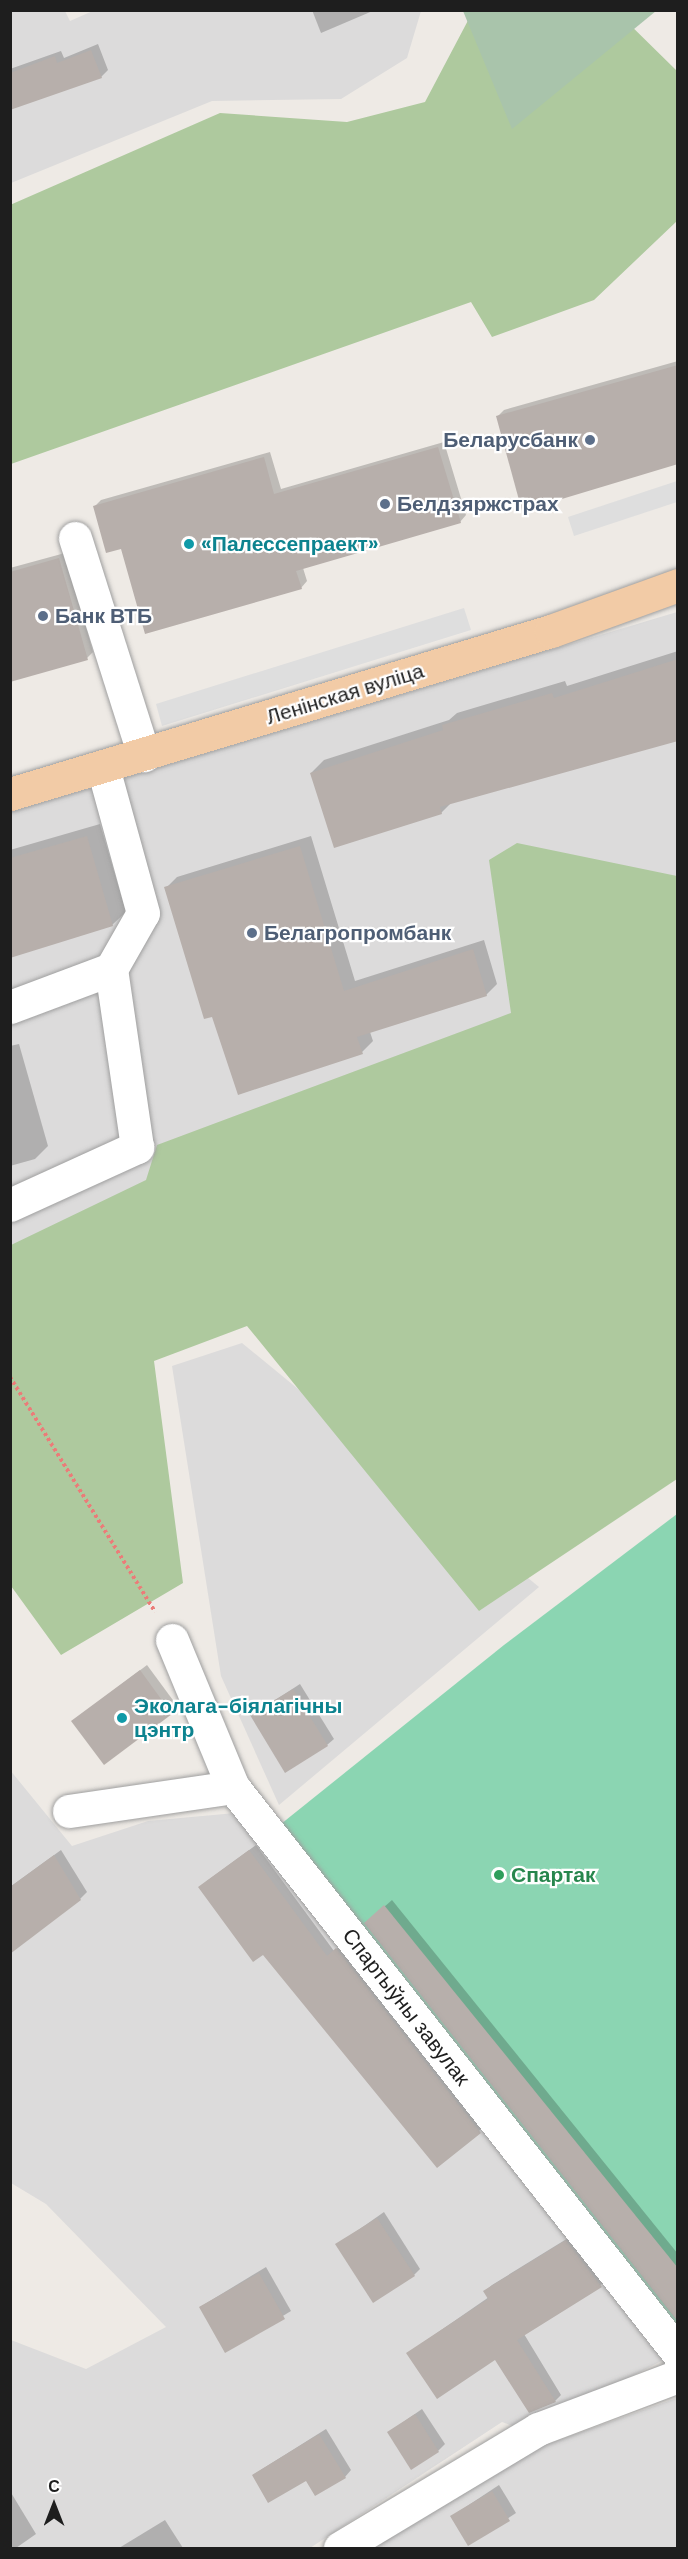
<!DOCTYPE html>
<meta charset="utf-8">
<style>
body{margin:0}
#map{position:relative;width:688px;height:2559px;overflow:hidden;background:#eeeae5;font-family:"DM Sans",sans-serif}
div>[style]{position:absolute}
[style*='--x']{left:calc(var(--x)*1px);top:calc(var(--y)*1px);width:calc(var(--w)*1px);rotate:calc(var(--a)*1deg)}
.residential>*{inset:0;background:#dcdbdb}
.forest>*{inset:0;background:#aec99e}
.cemetery>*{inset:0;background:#a9c4ab}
.pitch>*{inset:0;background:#8bd5b2}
.parking>*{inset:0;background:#dedede}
.shadow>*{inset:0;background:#0003}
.building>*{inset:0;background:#b7afab}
.path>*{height:4px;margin-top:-2px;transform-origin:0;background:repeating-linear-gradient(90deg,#eb7c79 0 3px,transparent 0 6px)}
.roads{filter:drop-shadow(0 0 2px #9f9f9f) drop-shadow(0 0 2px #9f9f9f)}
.minor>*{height:33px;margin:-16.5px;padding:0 16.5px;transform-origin:16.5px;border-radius:16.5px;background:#fff}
.major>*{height:33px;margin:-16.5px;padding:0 16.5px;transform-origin:16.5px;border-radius:16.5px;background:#f2cba6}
.dots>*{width:16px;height:16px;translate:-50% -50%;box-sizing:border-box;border:3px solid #fff;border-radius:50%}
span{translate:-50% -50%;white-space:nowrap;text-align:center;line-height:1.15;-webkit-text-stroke:4.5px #fff;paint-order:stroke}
.service-label{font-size:21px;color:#4e5e75;font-weight:700}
.right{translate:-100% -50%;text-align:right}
.left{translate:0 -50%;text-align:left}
.culture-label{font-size:21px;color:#0d838f;font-weight:700}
.street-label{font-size:21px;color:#1e1e1e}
.leisure-label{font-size:21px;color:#27864d;font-weight:700}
.frame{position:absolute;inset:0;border:12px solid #1e1e1e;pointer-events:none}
.north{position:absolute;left:24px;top:2475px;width:60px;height:60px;-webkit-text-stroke:4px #fff;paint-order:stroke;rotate:0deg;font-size:16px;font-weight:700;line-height:24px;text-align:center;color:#1e1e1e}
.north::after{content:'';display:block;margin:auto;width:21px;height:27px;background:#1e1e1e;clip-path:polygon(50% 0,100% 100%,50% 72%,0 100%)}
</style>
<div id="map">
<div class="residential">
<i style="clip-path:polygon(95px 10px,421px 11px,407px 58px,341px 99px,212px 101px,11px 183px,11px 11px,65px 11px,70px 21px)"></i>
<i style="clip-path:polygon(677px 612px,677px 1043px,11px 1245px,11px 812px)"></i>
<i style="clip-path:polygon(242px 1343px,539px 1587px,279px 1805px,221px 1676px,172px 1366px)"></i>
<i style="clip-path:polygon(10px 1770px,72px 1846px,148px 1821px,235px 1813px,669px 2357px,526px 2431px,502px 2422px,310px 2548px,11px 2548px,11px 2340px,86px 2369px,166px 2327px,46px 2204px,11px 2183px)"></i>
<i style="clip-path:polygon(677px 2398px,677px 2548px,372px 2548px,542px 2446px)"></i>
</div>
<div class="forest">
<i style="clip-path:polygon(473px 11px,618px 13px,677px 71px,677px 221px,594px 300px,492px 337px,471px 302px,11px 464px,10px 205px,220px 113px,347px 122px,425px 102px)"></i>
<i style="clip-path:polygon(517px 843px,677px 876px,677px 1479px,479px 1611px,247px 1326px,154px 1361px,183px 1583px,61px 1655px,11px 1586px,11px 1245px,146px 1180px,157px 1145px,511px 1013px,489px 860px)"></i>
</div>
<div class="cemetery">
<i style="clip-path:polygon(463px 11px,656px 11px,512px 129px)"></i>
</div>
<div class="pitch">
<i style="clip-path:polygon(677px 1514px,677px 2325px,281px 1824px,504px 1645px)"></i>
</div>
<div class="parking">
<i style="clip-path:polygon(677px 481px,677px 502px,574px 536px,568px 517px)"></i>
<i style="clip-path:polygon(464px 608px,471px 630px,162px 726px,156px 704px)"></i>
</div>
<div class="shadow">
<i style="clip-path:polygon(312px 10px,375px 10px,321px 33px)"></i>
<i style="clip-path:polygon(98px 44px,108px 70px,101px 77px,10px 95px,10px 69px,61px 51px,64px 58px)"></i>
<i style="clip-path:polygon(678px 361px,678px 463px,498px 416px,504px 410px)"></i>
<i style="clip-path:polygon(444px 442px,466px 515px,460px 522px,303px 568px,307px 581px,301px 588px,122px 548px,95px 506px,101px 500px,270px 452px,281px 489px)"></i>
<i style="clip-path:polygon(65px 553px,93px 652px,87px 658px,10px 680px,10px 568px)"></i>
<i style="clip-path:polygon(678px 651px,678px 740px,453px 801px,441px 813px,311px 773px,324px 760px,449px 720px,457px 713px,565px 681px,567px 686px)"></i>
<i style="clip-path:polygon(100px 824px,126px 912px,112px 925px,10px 956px,10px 850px)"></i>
<i style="clip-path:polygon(311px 836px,355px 981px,484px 940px,497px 984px,486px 995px,370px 1032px,373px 1041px,362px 1052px,213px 1015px,166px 888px,177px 877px)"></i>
<i style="clip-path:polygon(19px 1044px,48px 1146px,35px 1159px,10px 1166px,10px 1046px)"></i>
<i style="clip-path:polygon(147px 1665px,178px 1707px,171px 1713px,73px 1721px)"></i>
<i style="clip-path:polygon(300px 1684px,334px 1739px,327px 1745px,252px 1715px)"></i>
<i style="clip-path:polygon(256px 1845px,334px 1951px,343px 1943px,486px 2125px,437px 2166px,207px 1881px)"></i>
<i style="clip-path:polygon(61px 1850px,87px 1892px,80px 1899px,10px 1887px)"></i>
<i style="clip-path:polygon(392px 1900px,678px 2254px,678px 2322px,366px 1923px)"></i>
<i style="clip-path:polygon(384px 2212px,420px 2269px,414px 2275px,337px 2245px)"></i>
<i style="clip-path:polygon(573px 2235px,608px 2280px,524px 2334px,561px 2395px,555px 2401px,496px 2358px,408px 2353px,489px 2297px,485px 2291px,492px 2285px)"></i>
<i style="clip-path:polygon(266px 2267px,291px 2311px,225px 2351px,200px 2307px)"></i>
<i style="clip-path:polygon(422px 2409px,445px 2444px,438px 2451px,389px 2432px)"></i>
<i style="clip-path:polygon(326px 2429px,351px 2470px,345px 2477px,253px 2475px)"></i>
<i style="clip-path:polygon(499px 2485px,516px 2513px,469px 2544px,452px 2516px)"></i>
<i style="clip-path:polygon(10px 2491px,36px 2534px,16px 2548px,10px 2548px)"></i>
<i style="clip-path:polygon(165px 2520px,183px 2548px,119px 2548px)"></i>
</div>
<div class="building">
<i style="clip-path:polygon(91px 50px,102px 78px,10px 110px,10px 73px,55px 56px,57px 63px)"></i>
<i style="clip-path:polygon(678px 365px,678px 464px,522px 511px,496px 416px)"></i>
<i style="clip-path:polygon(438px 447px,461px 523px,296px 571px,302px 589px,145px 634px,121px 549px,106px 553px,93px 506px,264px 457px,274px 494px)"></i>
<i style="clip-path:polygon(59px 558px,88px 660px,10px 682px,10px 572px)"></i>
<i style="clip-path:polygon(678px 659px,678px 741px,440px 807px,442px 814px,334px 848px,310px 773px,443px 730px,442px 725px,552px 693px,554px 698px)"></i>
<i style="clip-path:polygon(87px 836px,113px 926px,10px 958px,10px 858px)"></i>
<i style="clip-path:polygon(300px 846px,344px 991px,473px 949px,487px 996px,357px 1037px,363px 1054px,238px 1095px,212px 1017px,204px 1019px,164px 887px)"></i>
<i style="clip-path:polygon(140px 1670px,172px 1714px,104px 1765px,71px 1721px)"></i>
<i style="clip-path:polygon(293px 1689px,328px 1746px,285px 1773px,250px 1715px)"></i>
<i style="clip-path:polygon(249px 1850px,327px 1956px,336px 1948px,481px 2133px,437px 2168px,263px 1955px,253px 1962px,198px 1887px)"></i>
<i style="clip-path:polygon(54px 1855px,81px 1900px,10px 1954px,10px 1887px)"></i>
<i style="clip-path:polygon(384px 1905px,678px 2268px,678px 2322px,364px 1923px)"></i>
<i style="clip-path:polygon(377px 2218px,415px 2276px,373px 2303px,335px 2244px)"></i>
<i style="clip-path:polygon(566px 2240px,602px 2287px,517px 2340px,556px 2402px,529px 2413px,495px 2360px,437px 2399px,406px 2353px,488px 2299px,483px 2291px)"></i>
<i style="clip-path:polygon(259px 2273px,285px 2319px,225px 2353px,199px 2307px)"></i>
<i style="clip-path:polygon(415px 2414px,439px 2452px,411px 2470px,387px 2432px)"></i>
<i style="clip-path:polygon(319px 2434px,346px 2478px,315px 2496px,306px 2481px,268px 2503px,252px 2475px)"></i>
<i style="clip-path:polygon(492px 2491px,510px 2521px,468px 2546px,450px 2516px)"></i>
</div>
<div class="path">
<i style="--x:10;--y:1377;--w:276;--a:58.3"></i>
</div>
<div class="roads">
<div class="minor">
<i style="--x:75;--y:538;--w:228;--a:72.4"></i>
<i style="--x:10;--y:1007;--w:108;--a:-20.6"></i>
<i style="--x:10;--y:1205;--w:140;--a:-24.5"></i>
<i style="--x:137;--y:1147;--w:180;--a:-98.3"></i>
<i style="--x:111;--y:969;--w:64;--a:-60.3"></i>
<i style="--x:143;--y:913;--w:150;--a:-105.4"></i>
<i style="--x:172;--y:1640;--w:159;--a:67.5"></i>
<i style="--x:233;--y:1787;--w:720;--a:51.82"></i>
<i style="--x:69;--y:1811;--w:166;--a:-8.3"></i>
<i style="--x:340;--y:2548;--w:231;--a:-31"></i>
<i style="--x:538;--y:2429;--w:150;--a:-20.7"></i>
</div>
<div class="major">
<i style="--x:10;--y:794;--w:565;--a:-16.77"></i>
<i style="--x:551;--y:631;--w:135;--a:-19.9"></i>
</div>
</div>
<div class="dots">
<i style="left:590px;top:440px;background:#5c6f8a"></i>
<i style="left:385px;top:504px;background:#5c6f8a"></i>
<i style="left:189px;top:544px;background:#0f9aa8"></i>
<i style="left:43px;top:616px;background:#5c6f8a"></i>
<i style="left:252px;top:933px;background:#5c6f8a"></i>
<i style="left:122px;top:1718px;background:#0f9aa8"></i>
<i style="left:499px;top:1875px;background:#2e9e5b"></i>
</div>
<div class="service-label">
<span class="right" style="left:578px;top:440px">Беларусбанк</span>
<span class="left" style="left:397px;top:504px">Белдзяржстрах</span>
<span class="left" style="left:55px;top:616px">Банк ВТБ</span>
<span class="left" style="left:264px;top:933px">Белагропромбанк</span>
</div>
<div class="culture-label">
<span class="left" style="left:201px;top:544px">«Палессепраект»</span>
<span class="left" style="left:134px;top:1718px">Эколага-біялагічны<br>цэнтр</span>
</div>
<div class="street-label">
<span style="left:345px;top:694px;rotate:-17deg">Ленінская вуліца</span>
<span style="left:406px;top:2007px;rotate:52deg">Спартыўны завулак</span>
</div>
<div class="leisure-label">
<span class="left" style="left:511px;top:1875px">Спартак</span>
</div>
<div class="frame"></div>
<div class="north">С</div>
</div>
